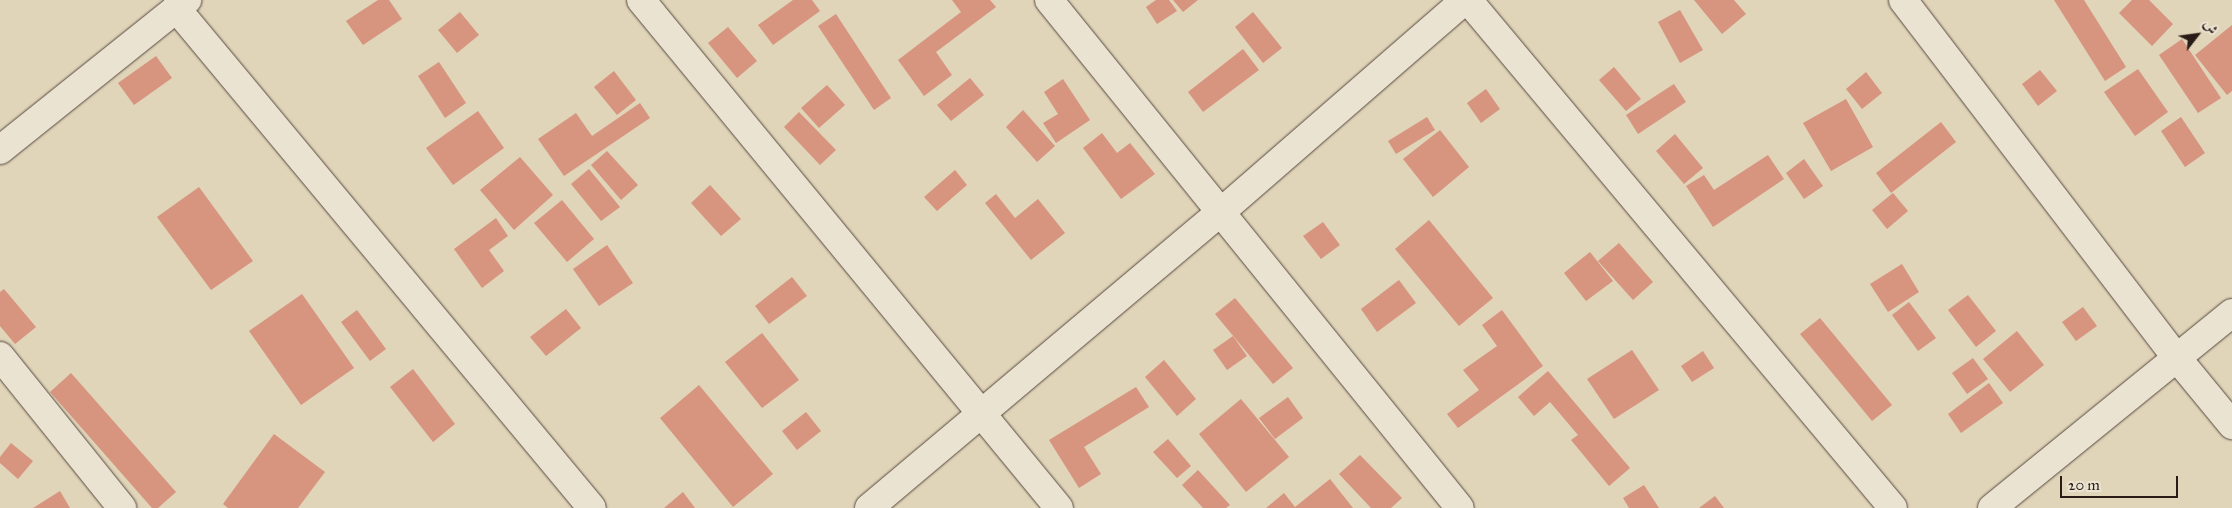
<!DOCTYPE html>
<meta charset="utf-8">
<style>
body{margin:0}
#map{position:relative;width:2232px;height:508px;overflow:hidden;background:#e0d4b9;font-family:"IM FELL Great Primer",Amiri,serif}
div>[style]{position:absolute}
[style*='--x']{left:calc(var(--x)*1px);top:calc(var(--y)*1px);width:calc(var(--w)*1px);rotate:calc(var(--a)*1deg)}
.building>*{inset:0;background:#d7947e}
.roads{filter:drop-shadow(0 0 1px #57493e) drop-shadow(0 0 1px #57493e)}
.street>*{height:28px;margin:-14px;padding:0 14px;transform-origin:14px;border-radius:14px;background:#ebe3d2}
span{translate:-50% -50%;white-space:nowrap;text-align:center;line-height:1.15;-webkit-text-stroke:4.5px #ebe3d2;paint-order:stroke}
.north{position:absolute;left:2172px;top:10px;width:50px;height:50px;-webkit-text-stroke:4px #ebe3d2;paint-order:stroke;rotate:60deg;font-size:14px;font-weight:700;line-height:20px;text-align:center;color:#291b15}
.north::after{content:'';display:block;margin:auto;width:18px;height:22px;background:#291b15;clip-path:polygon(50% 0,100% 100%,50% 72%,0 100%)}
.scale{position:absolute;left:2060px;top:476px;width:118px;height:22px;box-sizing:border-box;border:2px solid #291b15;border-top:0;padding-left:6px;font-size:15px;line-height:18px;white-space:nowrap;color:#291b15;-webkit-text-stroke:4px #ebe3d2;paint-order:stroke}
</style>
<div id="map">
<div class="building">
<i style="clip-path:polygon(378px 0,389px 0,402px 19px,363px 45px,346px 21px)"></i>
<i style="clip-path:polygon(793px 0,812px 0,820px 11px,773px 45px,758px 25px)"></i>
<i style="clip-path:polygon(952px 0,990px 0,996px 7px,936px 52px,952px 75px,924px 96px,898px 60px,961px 12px)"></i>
<i style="clip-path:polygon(1156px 0,1169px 0,1177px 11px,1157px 24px,1146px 7px)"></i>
<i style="clip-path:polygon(1173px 0,1198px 0,1183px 12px)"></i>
<i style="clip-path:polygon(1694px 0,1734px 0,1746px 14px,1722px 34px)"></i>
<i style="clip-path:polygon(2054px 0,2084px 0,2126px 67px,2105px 81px)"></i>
<i style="clip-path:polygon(2132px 0,2149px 0,2173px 24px,2152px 46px,2119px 13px)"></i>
<i style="clip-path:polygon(1680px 10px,1703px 50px,1680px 63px,1658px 22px)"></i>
<i style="clip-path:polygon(460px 12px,479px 35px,457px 53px,438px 30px)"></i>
<i style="clip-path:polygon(1253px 12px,1282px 48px,1263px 63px,1235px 27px)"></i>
<i style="clip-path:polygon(836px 14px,891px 98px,874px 110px,818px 26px)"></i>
<i style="clip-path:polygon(2232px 25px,2232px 91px,2227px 95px,2195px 55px)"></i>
<i style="clip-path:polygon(728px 27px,757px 61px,737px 78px,708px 43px)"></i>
<i style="clip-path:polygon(2182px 39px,2221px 98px,2198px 113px,2159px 55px)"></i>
<i style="clip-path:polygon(1243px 49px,1259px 70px,1203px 112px,1188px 92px)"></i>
<i style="clip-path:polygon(156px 56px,172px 78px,134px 105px,118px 83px)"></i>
<i style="clip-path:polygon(439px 62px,466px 103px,445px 118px,418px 76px)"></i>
<i style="clip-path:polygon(1614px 67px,1641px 99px,1626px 111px,1599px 80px)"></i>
<i style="clip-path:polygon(2138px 69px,2168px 112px,2135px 136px,2104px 92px)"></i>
<i style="clip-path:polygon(2040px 70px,2057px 91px,2038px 106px,2022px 84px)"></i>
<i style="clip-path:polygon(614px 71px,636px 100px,617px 115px,594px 87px)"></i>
<i style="clip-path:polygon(1866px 72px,1882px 93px,1862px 109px,1846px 89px)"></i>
<i style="clip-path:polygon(970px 78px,984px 95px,951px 121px,937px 105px)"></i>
<i style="clip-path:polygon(1063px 79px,1090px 120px,1056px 143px,1043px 123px,1058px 114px,1044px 92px)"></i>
<i style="clip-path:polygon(1674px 84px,1686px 102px,1638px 134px,1626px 115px)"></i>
<i style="clip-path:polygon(827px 85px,845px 105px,819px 128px,801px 108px)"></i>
<i style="clip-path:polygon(1486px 89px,1500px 109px,1481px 123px,1467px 103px)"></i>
<i style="clip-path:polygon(1846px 99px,1873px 147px,1831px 171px,1803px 123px)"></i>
<i style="clip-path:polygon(640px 103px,650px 118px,564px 176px,538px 139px,576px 113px,592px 136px)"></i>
<i style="clip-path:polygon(1023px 110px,1055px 146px,1037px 162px,1006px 127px)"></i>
<i style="clip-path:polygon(478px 111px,504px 148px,453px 185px,426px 148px)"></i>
<i style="clip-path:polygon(799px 112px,836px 150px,820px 165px,784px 127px)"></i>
<i style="clip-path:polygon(1427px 117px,1435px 130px,1396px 154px,1388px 141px)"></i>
<i style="clip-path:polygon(2181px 117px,2205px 153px,2185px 167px,2161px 131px)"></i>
<i style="clip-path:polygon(1941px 122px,1956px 142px,1891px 193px,1876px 173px)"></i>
<i style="clip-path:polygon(1440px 130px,1469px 167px,1433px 197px,1403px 159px)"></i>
<i style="clip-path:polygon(1102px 133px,1117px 153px,1130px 143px,1155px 174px,1121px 199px,1083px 148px)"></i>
<i style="clip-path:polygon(1675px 134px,1703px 168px,1684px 184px,1656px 151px)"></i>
<i style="clip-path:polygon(607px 151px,638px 185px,621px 200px,591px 165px)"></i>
<i style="clip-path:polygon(1768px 155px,1784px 179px,1713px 227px,1686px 186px,1704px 175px,1714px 190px)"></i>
<i style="clip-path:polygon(520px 157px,553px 195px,514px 230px,480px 190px)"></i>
<i style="clip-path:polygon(1804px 159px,1823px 186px,1804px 199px,1786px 173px)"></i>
<i style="clip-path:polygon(589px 169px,620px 207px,601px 221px,571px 184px)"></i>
<i style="clip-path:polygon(955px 170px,967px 185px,937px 211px,924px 197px)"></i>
<i style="clip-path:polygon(710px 185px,741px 219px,721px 236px,691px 203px)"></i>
<i style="clip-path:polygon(199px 187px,253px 261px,211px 290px,157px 217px)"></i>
<i style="clip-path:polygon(1893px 193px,1908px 211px,1887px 229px,1872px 210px)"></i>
<i style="clip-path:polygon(996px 194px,1015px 218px,1038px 199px,1065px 233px,1031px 260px,985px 203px)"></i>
<i style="clip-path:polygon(562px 200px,594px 239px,567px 262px,534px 223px)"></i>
<i style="clip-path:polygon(496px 218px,508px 236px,489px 250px,504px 271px,482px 288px,454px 249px)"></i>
<i style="clip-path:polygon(1429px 220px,1493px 298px,1459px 326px,1395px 249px)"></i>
<i style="clip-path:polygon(1323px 222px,1340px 245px,1321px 259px,1303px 236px)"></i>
<i style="clip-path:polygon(1619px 243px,1653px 282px,1633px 300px,1598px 261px)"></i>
<i style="clip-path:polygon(607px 245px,633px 283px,599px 306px,573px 269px)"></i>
<i style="clip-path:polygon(1590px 252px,1613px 281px,1586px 301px,1564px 273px)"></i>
<i style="clip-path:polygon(1902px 264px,1919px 292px,1888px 312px,1870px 284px)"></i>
<i style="clip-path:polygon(792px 277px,807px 296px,769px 324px,755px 306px)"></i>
<i style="clip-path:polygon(1399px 280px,1416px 303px,1377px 332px,1361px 309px)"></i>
<i style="clip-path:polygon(4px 289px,36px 327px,15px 344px,0 326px,0 292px)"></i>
<i style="clip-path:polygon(302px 294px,354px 368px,301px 405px,249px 331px)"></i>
<i style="clip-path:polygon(1968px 295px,1996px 331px,1976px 347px,1948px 310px)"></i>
<i style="clip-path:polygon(1235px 298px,1293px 368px,1273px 384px,1215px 314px)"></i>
<i style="clip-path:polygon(1909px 302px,1936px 338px,1918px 351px,1892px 315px)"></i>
<i style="clip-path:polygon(2083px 307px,2097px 326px,2076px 341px,2062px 322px)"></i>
<i style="clip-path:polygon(566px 309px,581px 328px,546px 356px,530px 337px)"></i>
<i style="clip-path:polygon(357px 310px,386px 349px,370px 361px,341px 322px)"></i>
<i style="clip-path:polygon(1502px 310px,1543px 366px,1458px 428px,1447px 414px,1479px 390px,1463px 370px,1497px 346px,1482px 325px)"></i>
<i style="clip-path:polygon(1820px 318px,1892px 405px,1872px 421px,1800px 334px)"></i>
<i style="clip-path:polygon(2017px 331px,2044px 365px,2010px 392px,1983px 359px)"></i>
<i style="clip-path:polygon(762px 333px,799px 380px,762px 408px,725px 362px)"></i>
<i style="clip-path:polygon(1233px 336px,1247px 356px,1227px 370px,1213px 350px)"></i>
<i style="clip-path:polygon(1632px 350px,1659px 390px,1614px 419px,1587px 379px)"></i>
<i style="clip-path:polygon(1703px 351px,1714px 368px,1692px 382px,1681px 366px)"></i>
<i style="clip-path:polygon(1973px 358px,1988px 379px,1967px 394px,1952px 373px)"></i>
<i style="clip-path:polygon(1164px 360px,1196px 399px,1177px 416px,1145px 377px)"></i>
<i style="clip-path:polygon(413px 369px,455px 424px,433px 442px,390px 387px)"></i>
<i style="clip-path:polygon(1548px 371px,1630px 468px,1609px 486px,1571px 440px,1578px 435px,1550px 402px,1534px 416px,1518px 397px)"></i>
<i style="clip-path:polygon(71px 373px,176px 492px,158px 508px,152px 508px,50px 392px)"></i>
<i style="clip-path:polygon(1989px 383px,2003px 403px,1961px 433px,1948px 414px)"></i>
<i style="clip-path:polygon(699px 385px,773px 474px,733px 507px,660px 418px)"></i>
<i style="clip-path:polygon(1136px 387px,1149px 407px,1084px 447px,1101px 474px,1079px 488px,1049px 440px)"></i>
<i style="clip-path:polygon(1288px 397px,1303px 418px,1275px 439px,1259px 418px)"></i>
<i style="clip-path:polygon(1241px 399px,1289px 457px,1246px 492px,1199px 434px)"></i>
<i style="clip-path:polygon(806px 412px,821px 431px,797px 450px,782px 431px)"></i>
<i style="clip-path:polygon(274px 434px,325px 472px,298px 508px,228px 508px,223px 504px)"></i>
<i style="clip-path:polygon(1168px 439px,1191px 466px,1177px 478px,1153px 452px)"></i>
<i style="clip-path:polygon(11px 443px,33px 461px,18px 479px,0 463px,0 457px)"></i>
<i style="clip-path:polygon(1360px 455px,1402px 498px,1391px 508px,1371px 508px,1339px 474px)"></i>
<i style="clip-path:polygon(1198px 470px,1230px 505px,1226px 508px,1203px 508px,1182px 485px)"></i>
<i style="clip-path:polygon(1330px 479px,1353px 508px,1266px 508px,1284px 493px,1295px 507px)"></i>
<i style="clip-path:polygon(1644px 485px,1659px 508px,1629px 508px,1623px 498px)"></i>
<i style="clip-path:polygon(60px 491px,70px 508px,33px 508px)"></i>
<i style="clip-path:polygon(683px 492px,695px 508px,664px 508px)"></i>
<i style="clip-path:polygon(1715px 496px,1724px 508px,1699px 508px)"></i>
</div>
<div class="roads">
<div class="street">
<i style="--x:641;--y:0;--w:658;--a:50.55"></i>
<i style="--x:1049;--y:0;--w:653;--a:51.03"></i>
<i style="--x:1468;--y:0;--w:662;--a:50.08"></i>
<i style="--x:1903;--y:0;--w:451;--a:52.6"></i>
<i style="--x:2177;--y:358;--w:87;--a:50.6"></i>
<i style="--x:176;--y:8;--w:650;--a:50.24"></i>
<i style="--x:0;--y:150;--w:240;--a:-38.7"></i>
<i style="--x:0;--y:356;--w:195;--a:51.2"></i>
<i style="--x:869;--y:508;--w:460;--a:-40.1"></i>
<i style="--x:1221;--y:212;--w:323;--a:-41"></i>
<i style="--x:1992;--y:508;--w:309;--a:-39.1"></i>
</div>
</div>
<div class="north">ش</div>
<div class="scale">20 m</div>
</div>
